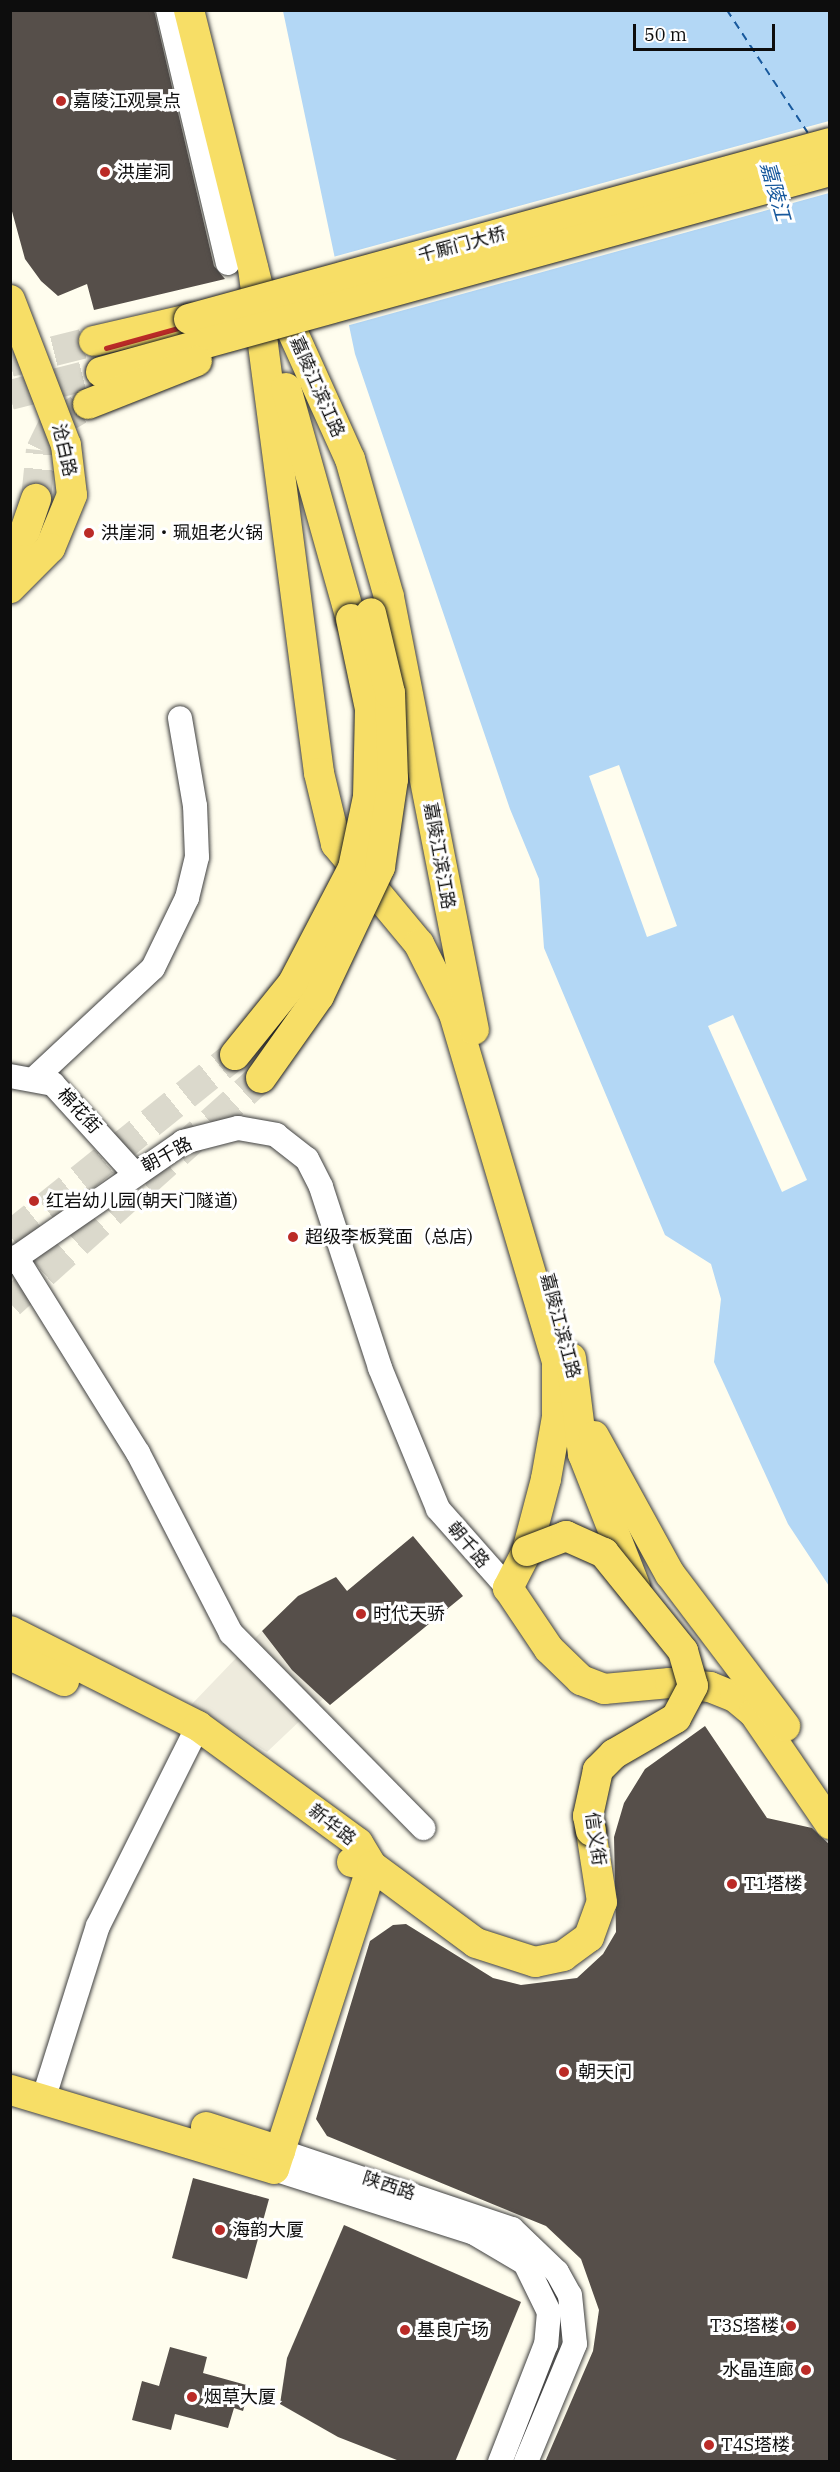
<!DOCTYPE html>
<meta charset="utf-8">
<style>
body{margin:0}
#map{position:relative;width:840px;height:2472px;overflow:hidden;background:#fffdee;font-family:"IBM Plex Serif","Noto Sans SC",serif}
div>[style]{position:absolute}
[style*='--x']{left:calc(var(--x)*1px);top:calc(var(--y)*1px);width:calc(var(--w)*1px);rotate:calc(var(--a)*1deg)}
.plaza>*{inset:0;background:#eeebdd}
.water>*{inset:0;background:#b3d7f5}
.pier>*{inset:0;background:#fffdee}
.ferry>*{height:1.5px;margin-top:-0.75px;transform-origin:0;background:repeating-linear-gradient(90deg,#18599d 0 8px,transparent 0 14px)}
.building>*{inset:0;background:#564f4a}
.major-tunnel>*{height:30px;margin-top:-15px;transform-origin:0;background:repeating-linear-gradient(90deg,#dbd9cc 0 30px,transparent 0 45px)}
.roads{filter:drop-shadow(0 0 2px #404040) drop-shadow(0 0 2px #404040)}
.minor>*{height:24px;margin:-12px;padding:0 12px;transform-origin:12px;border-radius:12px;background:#fff}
.major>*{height:30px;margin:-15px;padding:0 15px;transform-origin:15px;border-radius:15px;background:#f7de66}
.rail>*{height:4.5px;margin:-2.25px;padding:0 2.25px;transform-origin:2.25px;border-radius:2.25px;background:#bb2b27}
.bridges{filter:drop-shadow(0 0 2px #1e1e1e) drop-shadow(0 0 2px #1e1e1e)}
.major-bridge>*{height:30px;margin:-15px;padding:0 15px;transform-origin:15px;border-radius:15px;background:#f7de66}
.dots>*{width:16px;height:16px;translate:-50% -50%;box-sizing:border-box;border:3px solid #fff;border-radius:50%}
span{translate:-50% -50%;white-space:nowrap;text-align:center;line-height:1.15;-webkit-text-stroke:6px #fff;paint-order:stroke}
.poi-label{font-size:18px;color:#0d0d0d}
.left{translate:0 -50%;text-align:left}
.right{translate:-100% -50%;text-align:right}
.street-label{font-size:18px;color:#0d0d0d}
.water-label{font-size:20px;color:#18599d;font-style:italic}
.frame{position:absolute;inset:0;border:12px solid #0d0d0d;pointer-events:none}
.scale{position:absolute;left:633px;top:24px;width:142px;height:27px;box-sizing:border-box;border:3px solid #0d0d0d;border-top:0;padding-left:8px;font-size:18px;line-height:21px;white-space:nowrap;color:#0d0d0d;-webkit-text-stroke:4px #fff;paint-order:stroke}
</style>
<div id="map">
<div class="plaza">
<i style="clip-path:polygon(262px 1631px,323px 1699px,267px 1752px,191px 1705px)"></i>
</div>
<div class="water">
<i style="clip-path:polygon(283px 11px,829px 11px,829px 1586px,788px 1524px,714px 1362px,721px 1299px,711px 1264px,665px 1235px,544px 948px,539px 879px,510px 809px,355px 354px)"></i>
</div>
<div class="pier">
<i style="clip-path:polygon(829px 121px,829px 193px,346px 326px,333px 257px)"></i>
<i style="clip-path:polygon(619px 765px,677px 926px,647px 937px,589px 776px)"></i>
<i style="clip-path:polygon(733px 1015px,807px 1180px,782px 1192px,708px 1026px)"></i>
</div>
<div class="ferry">
<i style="--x:727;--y:10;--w:147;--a:56.6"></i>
</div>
<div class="building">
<i style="clip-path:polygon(10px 10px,154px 10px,214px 266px,225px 279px,94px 310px,87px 284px,58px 296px,41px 281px,25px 259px,10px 204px)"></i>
<i style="clip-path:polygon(413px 1536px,463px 1596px,330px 1705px,292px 1670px,262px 1631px,298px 1596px,336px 1577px,347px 1591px)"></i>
<i style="clip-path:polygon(705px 1726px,767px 1818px,812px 1828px,830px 1845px,830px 2462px,545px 2462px,593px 2351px,599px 2310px,581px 2259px,546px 2226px,327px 2136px,316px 2119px,370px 1941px,393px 1925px,406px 1924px,493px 1978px,521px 1985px,577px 1978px,603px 1954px,616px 1932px,614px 1837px,624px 1803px,645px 1769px)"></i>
<i style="clip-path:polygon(193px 2178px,269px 2199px,247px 2279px,172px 2258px)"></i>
<i style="clip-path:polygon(344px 2225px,521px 2302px,455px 2462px,402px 2462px,338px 2437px,280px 2404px,287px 2358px)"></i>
<i style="clip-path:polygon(170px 2347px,207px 2357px,203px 2373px,250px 2386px,243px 2411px,234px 2408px,228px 2428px,175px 2414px,171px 2430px,132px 2420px,142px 2381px,159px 2386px)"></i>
</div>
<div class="major-tunnel">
<i style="--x:10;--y:362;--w:87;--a:-14"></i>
<i style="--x:10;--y:395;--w:94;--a:-14.2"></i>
<i style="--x:36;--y:499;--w:49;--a:-84.2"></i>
<i style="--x:41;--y:450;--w:28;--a:-64"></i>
<i style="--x:53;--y:425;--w:41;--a:-31"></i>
<i style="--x:10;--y:1236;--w:289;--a:-38.8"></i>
<i style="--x:10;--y:1303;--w:337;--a:-41.9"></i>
</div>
<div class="roads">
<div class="minor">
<i style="--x:168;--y:10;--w:260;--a:76.7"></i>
<i style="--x:10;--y:1076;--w:44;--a:10.5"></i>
<i style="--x:53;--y:1084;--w:119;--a:47.7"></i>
<i style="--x:35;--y:1078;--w:161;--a:-43"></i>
<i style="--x:153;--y:968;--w:78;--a:-64.1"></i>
<i style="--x:187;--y:898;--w:42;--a:-76.3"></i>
<i style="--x:197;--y:857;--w:51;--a:-92.2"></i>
<i style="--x:195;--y:806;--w:89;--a:-99.7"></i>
<i style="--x:16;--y:1257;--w:231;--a:58.1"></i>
<i style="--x:138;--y:1453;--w:203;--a:62.7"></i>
<i style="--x:231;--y:1633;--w:274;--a:45.4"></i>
<i style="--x:10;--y:1262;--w:211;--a:-34.7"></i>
<i style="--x:183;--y:1142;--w:57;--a:-14.3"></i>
<i style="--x:238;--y:1128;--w:39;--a:10"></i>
<i style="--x:276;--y:1135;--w:39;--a:38"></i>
<i style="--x:307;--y:1159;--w:31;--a:63"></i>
<i style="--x:321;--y:1187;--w:190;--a:71.9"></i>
<i style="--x:380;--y:1368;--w:152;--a:67.6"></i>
<i style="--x:438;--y:1509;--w:106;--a:48.5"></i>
<i style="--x:43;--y:2100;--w:182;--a:-72.5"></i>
<i style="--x:98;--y:1926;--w:224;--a:-63.4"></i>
<i style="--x:280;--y:2151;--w:245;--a:18.6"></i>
<i style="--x:512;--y:2229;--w:62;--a:43.7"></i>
<i style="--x:557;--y:2272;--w:26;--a:61"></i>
<i style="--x:570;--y:2295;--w:49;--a:84.2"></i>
<i style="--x:575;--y:2344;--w:128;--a:112.6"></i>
<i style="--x:274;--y:2169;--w:210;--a:17.7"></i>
<i style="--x:474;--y:2233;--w:59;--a:30.5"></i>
<i style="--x:525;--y:2263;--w:55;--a:63.9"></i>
<i style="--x:549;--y:2312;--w:32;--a:95"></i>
<i style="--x:546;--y:2344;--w:127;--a:111.3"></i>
</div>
<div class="major">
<i style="--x:189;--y:10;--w:285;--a:76"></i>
<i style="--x:253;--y:268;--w:509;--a:82.55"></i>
<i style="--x:319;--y:773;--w:73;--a:76.5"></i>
<i style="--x:336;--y:844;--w:130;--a:50.3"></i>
<i style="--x:419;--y:944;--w:78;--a:63.4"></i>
<i style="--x:454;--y:1014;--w:363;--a:73.5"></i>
<i style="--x:557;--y:1362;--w:55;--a:90"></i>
<i style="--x:557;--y:1417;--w:63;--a:100.1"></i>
<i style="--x:546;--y:1479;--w:74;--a:104.8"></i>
<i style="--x:527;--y:1551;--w:42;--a:117.2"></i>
<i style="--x:508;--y:1588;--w:73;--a:56.1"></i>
<i style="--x:549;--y:1649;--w:45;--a:44.1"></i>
<i style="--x:581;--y:1680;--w:25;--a:21"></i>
<i style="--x:604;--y:1689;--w:66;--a:-5.2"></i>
<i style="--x:670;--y:1683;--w:40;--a:5.7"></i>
<i style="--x:710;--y:1687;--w:27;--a:22"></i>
<i style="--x:735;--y:1697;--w:25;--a:40"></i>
<i style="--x:754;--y:1713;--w:135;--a:55.6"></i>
<i style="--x:10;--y:300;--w:155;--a:68.9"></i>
<i style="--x:66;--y:445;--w:50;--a:83.2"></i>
<i style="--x:72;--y:495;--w:57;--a:112.5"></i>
<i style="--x:50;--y:548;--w:57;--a:135"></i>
<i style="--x:284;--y:313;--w:160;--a:65.7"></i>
<i style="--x:350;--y:459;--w:143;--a:74.2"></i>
<i style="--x:389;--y:597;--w:441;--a:78.9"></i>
<i style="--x:94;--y:341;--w:98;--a:-13"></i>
<i style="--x:286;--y:388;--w:240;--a:74.3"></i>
<i style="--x:10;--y:551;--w:25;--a:-53"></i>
<i style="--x:25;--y:531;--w:34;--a:-71"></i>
<i style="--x:571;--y:1358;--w:97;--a:82.9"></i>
<i style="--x:583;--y:1454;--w:142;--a:68.5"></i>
<i style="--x:594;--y:1436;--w:158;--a:61.2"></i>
<i style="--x:670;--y:1574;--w:191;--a:52.9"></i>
<i style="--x:10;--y:1631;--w:211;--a:26.8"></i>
<i style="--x:198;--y:1726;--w:198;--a:36.2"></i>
<i style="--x:358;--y:1843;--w:27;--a:59"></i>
<i style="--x:372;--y:1866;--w:318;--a:107.9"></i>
<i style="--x:274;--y:2169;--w:276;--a:-163.3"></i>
<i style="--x:10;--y:1655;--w:60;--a:25.7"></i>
<i style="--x:352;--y:1862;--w:20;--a:11"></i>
<i style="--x:372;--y:1866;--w:129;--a:36.5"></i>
<i style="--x:476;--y:1943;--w:62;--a:17.9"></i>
<i style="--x:535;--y:1962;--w:29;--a:-12"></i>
<i style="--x:563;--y:1956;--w:32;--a:-36"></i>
<i style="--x:589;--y:1937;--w:37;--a:-70"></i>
<i style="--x:602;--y:1902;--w:72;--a:-98.8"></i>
<i style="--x:206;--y:2127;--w:78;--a:18"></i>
</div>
</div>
<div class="rail">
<i style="--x:106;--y:348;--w:751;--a:-15.44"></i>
<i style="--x:110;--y:361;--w:747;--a:-15.45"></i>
</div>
<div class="bridges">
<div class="major-bridge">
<i style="--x:189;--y:319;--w:665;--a:-15.35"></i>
<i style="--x:101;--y:372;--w:756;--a:-15.41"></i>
<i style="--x:88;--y:404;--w:117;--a:-21.5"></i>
<i style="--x:235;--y:1055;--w:92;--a:-51.1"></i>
<i style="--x:293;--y:983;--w:130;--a:-62.4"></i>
<i style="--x:353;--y:868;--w:73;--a:-78.1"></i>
<i style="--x:368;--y:797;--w:88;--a:-88.7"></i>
<i style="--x:370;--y:709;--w:92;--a:-101.9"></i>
<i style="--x:261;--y:1078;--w:100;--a:-54.7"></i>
<i style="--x:319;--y:996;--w:143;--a:-64.7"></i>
<i style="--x:380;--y:867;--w:89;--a:-81.6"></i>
<i style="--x:393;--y:779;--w:86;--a:-92"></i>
<i style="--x:390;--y:693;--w:82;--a:-103.4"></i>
<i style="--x:527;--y:1551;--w:42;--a:-21"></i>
<i style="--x:566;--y:1536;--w:42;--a:24.1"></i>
<i style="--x:604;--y:1553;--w:126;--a:51.1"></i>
<i style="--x:683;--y:1651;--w:36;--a:74"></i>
<i style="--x:693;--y:1686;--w:36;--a:118"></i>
<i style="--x:676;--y:1718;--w:72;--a:149.9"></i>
<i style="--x:614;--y:1754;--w:23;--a:135"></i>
<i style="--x:598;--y:1770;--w:47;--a:102.3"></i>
<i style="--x:588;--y:1816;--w:15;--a:79"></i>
</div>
</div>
<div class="dots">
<i style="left:61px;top:101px;background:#bb2b27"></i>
<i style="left:105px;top:172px;background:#bb2b27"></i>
<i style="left:89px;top:533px;background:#bb2b27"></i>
<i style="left:34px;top:1201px;background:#bb2b27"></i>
<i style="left:293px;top:1237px;background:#bb2b27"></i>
<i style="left:361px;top:1614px;background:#bb2b27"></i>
<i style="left:732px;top:1884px;background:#bb2b27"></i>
<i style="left:564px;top:2072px;background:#bb2b27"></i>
<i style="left:220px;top:2230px;background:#bb2b27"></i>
<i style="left:791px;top:2326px;background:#bb2b27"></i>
<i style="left:405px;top:2330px;background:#bb2b27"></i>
<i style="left:806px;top:2370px;background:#bb2b27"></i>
<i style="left:192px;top:2397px;background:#bb2b27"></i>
<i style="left:709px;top:2445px;background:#bb2b27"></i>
</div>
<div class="poi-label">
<span class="left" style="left:73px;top:101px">嘉陵江观景点</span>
<span class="left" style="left:117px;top:172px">洪崖洞</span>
<span class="left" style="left:101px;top:533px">洪崖洞‧珮姐老火锅</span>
<span class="left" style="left:46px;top:1201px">红岩幼儿园(朝天门隧道)</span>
<span class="left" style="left:305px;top:1237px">超级李板凳面（总店)</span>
<span class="left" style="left:373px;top:1614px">时代天骄</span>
<span class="left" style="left:744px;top:1884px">T1塔楼</span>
<span class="left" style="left:578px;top:2072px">朝天门</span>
<span class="left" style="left:232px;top:2230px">海韵大厦</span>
<span class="right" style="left:779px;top:2326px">T3S塔楼</span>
<span class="left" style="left:417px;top:2330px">基良广场</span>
<span class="right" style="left:794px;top:2370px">水晶连廊</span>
<span class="left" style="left:204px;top:2397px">烟草大厦</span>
<span class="left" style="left:721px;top:2445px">T4S塔楼</span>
</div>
<div class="street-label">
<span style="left:462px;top:245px;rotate:-15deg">千厮门大桥</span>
<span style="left:317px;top:387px;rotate:66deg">嘉陵江滨江路</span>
<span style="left:64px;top:450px;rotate:77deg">沧白路</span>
<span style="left:439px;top:856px;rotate:80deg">嘉陵江滨江路</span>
<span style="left:79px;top:1111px;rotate:47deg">棉花街</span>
<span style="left:167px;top:1155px;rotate:-28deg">朝千路</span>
<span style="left:560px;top:1326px;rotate:75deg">嘉陵江滨江路</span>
<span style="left:468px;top:1545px;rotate:50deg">朝千路</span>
<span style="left:332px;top:1825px;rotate:38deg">新华路</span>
<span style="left:595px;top:1839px;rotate:82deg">信义街</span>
<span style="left:389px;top:2186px;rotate:18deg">陕西路</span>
</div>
<div class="water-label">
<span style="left:776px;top:191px;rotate:74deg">嘉陵江</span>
</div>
<div class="frame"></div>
<div class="scale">50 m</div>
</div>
